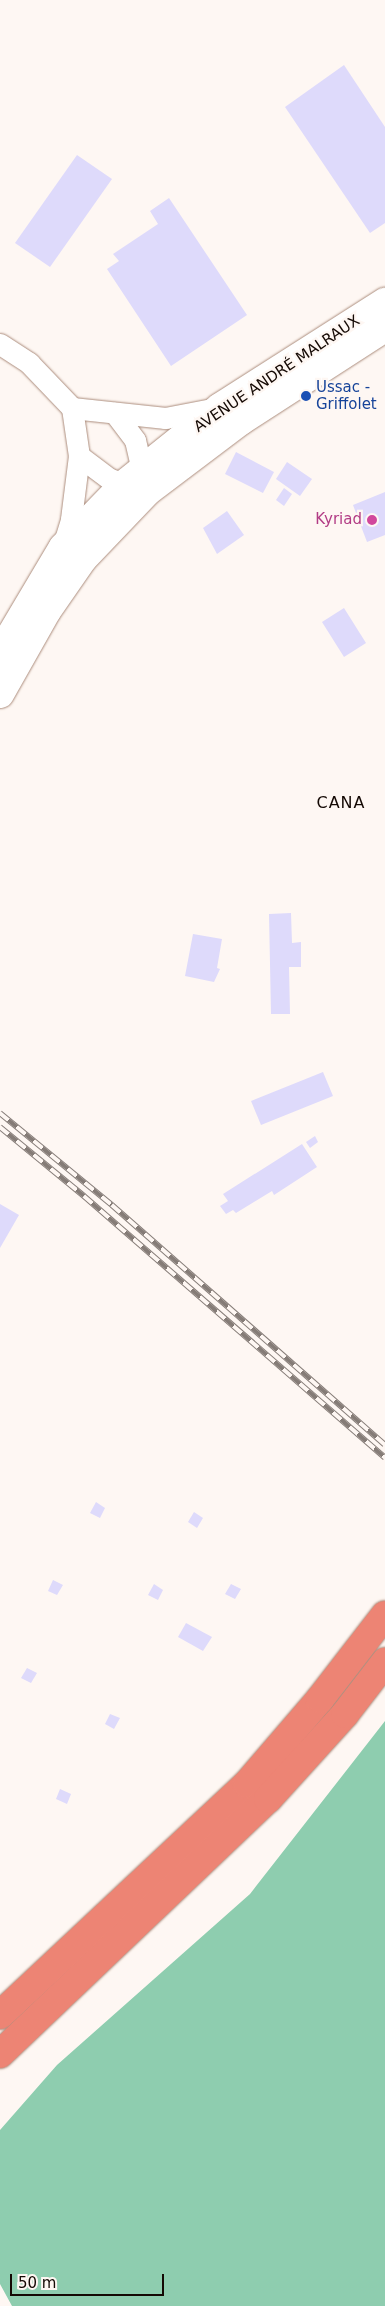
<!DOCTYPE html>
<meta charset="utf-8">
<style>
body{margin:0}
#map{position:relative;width:385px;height:2306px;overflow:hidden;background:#fef7f3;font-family:"DejaVu Sans",sans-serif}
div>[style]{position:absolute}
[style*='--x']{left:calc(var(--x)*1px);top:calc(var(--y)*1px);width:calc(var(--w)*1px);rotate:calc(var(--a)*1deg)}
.forest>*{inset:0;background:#8ecdaf}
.building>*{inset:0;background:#dedafb}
.roads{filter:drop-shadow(0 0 1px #ac8d7d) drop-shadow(0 0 1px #ac8d7d)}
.street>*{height:21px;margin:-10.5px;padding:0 10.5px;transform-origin:10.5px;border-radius:10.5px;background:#fff}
.secondary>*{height:28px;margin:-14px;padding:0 14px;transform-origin:14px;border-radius:14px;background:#fff}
.highway>*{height:28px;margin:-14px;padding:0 14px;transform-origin:14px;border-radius:14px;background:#ed8474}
.rail>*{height:5.5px;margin-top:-2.75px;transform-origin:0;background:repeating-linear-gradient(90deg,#fef7f3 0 11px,#857c77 0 22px);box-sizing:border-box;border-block:1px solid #857c77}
.dots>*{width:14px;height:14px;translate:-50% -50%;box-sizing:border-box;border:2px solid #fef7f3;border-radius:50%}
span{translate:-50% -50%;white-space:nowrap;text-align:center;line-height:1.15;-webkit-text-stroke:4.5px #fef7f3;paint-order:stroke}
.street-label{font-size:15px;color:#140904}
.transit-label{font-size:15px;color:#164399}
.left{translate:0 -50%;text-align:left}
.hotel-label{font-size:15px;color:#b23c85}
.right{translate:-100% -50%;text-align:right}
.neighbourhood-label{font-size:16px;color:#140904;letter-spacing:1px}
.scale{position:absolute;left:10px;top:2274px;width:154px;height:22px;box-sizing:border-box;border:2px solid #140904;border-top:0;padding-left:6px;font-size:15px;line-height:18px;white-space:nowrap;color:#140904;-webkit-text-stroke:4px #fef7f3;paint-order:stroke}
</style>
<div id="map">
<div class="forest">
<i style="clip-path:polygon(385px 1721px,385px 2306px,12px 2306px,0 2284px,0 2130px,57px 2065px,250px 1894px)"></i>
</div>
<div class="building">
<i style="clip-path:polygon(344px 65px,385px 127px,385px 223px,370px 233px,285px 107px)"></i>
<i style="clip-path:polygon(77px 155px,112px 179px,50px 267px,15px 243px)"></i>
<i style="clip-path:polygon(169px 198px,247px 315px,171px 366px,107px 269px,119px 261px,113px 254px,158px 224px,150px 211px)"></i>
<i style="clip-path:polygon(236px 452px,274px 472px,263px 493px,225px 474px)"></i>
<i style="clip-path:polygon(287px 462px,312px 479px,300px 496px,276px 479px)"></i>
<i style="clip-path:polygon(284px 488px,292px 494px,284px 506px,276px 500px)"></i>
<i style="clip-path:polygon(385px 492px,385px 535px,367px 542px,353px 505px)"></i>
<i style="clip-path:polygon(227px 511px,244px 535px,217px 554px,203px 528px)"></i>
<i style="clip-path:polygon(344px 608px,366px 643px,344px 657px,322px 622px)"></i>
<i style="clip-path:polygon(291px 913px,292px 943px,301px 942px,301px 967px,289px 967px,290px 1014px,271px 1014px,269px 914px)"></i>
<i style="clip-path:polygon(193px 934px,222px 939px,217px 968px,220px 969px,214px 982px,185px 976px)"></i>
<i style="clip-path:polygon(323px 1072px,333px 1096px,261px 1125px,251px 1101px)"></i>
<i style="clip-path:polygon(315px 1136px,318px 1142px,310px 1148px,306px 1142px)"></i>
<i style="clip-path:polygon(302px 1144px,317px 1167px,274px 1195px,272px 1191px,236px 1213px,233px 1210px,226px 1214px,220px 1206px,228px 1201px,223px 1194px)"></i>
<i style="clip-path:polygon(0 1204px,19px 1215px,0 1248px)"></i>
<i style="clip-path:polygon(96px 1502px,105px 1508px,100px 1518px,90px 1513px)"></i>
<i style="clip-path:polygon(194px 1512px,203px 1518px,197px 1528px,188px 1522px)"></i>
<i style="clip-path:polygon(53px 1580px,63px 1585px,57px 1595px,48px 1591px)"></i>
<i style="clip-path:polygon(154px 1584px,163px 1590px,158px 1600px,148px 1595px)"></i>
<i style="clip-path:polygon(231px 1584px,241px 1589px,235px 1599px,225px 1594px)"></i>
<i style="clip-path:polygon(186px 1623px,212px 1637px,203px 1651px,178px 1637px)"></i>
<i style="clip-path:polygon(27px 1668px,37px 1673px,31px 1683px,21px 1678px)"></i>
<i style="clip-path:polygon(110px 1714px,120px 1718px,114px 1729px,105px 1724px)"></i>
<i style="clip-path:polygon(60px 1789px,71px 1794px,67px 1804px,56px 1799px)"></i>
</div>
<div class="roads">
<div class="street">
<i style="--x:0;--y:344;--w:35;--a:33"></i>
<i style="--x:29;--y:363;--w:62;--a:46.3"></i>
<i style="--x:79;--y:456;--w:39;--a:37"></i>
<i style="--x:110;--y:479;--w:39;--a:19"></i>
<i style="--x:147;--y:492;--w:53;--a:-103"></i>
<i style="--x:135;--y:440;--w:34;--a:-127"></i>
<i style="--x:63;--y:546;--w:28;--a:-73"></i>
<i style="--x:71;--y:519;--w:64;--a:-82.8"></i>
<i style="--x:79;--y:456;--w:49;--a:-98.3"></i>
<i style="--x:72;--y:408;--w:94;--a:6.1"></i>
<i style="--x:165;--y:418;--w:53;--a:-10.9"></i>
</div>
<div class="secondary">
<i style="--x:0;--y:653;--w:123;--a:-59.3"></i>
<i style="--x:63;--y:547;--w:86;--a:-45.9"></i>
<i style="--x:123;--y:485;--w:124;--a:-38.8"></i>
<i style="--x:220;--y:407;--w:196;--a:-32.5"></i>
<i style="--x:0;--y:694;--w:95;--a:-60.5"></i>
<i style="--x:47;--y:611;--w:63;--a:-55.3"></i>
<i style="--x:83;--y:559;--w:93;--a:-46.3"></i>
<i style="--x:147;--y:492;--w:118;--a:-37.1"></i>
<i style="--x:241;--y:421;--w:171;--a:-32.9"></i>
</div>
<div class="highway">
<i style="--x:0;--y:2015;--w:338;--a:-43.1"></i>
<i style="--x:247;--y:1784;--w:112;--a:-49.3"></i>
<i style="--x:320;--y:1699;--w:106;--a:-52.3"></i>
<i style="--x:0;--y:2054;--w:370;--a:-43.6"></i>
<i style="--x:268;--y:1799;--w:115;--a:-47.8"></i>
<i style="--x:345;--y:1714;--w:66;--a:-52.4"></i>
</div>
</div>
<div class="rail">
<i style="--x:0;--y:1113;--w:145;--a:39.4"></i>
<i style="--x:112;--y:1205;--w:363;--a:41.3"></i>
<i style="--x:0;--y:1127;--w:109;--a:39.4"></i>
<i style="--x:84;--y:1196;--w:399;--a:41"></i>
</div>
<div class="dots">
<i style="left:306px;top:396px;background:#1a4fb4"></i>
<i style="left:372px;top:520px;background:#d1479c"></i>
</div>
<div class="street-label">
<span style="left:277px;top:374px;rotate:-34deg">AVENUE ANDRÉ MALRAUX</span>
</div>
<div class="transit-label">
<span class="left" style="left:316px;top:396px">Ussac -<br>Griffolet</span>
</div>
<div class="hotel-label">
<span class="right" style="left:362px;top:520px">Kyriad</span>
</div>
<div class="neighbourhood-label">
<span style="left:341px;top:803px">CANA</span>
</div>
<div class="scale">50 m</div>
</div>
